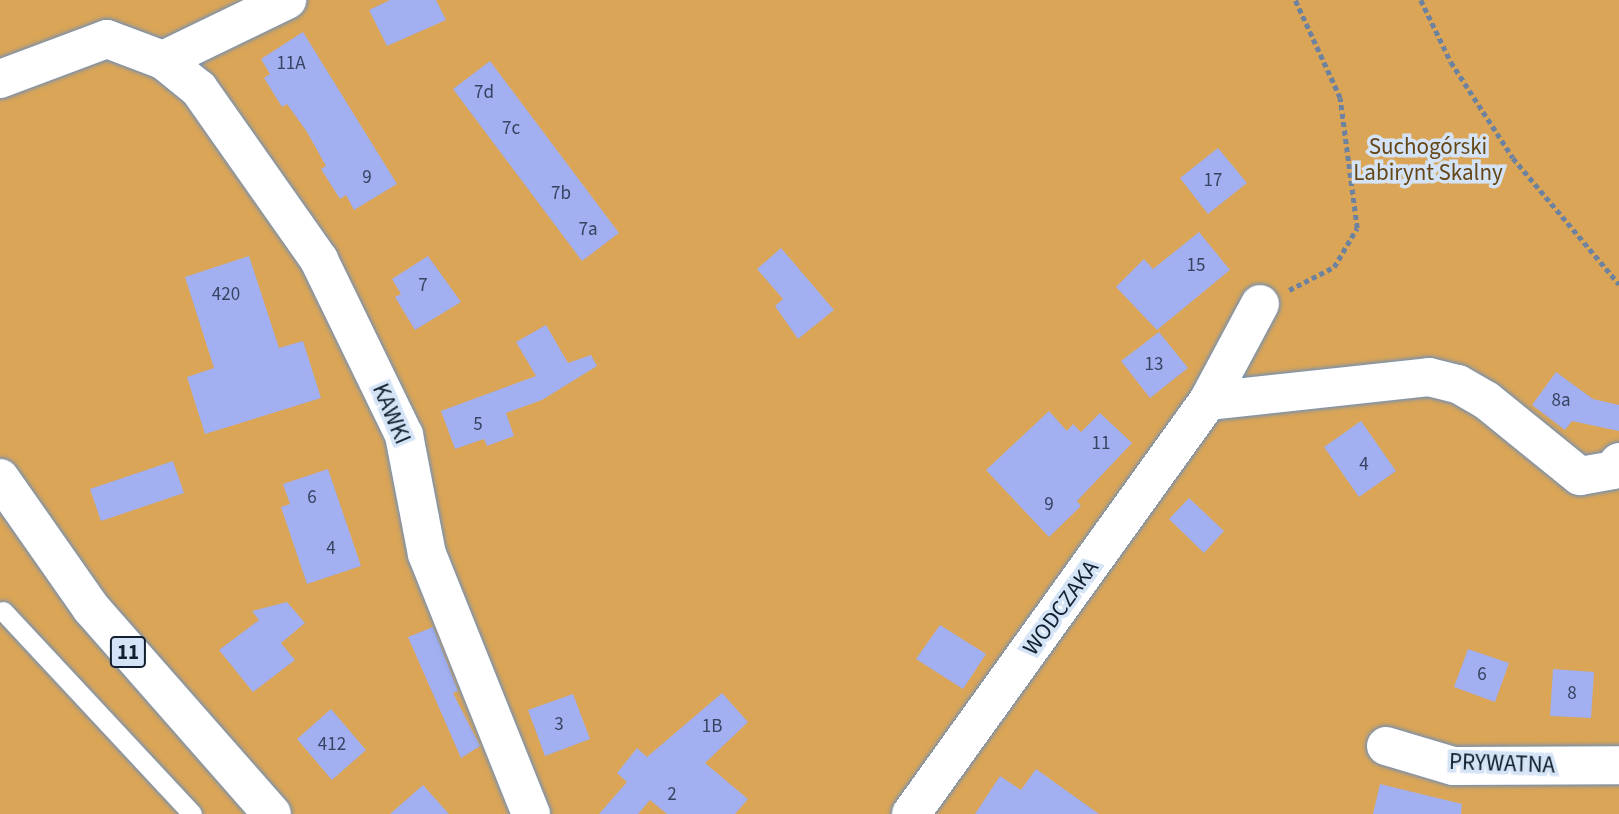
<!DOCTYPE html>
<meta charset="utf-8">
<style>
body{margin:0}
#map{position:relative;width:1619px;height:814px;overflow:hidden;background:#bad7fd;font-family:"Source Sans 3",sans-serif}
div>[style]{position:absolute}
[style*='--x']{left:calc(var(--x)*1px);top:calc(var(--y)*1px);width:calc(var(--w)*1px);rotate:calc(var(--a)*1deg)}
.green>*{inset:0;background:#daa557}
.building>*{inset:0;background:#a2aff1}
.path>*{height:4.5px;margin-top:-2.25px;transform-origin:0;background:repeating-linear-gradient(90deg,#6d829f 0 5px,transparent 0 8.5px)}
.roads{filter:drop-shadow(0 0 2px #6b8db9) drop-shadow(0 0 2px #6b8db9)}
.lane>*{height:19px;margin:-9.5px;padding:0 9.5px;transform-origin:9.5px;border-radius:9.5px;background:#fff}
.street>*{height:38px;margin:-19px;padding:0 19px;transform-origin:19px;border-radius:19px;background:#fff}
.highway>*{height:38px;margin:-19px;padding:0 19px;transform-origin:19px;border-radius:19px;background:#fff}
span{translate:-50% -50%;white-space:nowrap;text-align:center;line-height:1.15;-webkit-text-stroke:7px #d4e3f6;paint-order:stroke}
.number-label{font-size:19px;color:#364361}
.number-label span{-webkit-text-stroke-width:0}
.shield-label span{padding:2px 5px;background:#d4e3f6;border:2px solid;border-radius:5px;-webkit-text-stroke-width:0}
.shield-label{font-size:21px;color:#121f31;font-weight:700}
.park-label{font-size:23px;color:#654717}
.street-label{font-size:23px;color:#121f31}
</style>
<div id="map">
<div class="green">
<i style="clip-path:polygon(0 0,1619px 0,1619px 814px,0 814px)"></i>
</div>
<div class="building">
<i style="clip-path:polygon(390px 0,436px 0,446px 20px,387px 46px,369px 10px)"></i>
<i style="clip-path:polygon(303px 32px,397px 184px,354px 210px,346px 195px,340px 199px,321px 169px,326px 166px,307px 132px,287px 104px,282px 107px,264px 78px,270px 74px,261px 59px)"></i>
<i style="clip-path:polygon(490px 61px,619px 233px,582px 261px,453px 89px)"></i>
<i style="clip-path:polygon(1218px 148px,1247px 183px,1208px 214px,1180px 178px)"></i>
<i style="clip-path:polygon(1199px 232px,1230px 270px,1157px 330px,1116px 287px,1144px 259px,1153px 269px)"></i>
<i style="clip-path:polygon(781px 248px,834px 310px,798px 339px,775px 306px,783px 299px,757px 269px)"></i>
<i style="clip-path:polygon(249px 256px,279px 348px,303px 341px,321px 398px,205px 434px,187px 377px,214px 368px,185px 277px)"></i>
<i style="clip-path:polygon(428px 256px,461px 302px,415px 330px,395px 297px,401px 294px,392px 279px)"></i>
<i style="clip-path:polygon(546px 325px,568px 363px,591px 355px,597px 366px,542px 400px,506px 413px,514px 436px,487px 446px,484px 439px,455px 449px,441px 411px,536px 376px,516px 342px)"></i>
<i style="clip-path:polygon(1159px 332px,1188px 368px,1150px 398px,1121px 361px)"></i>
<i style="clip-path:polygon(1556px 372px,1593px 399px,1619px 405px,1619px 431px,1572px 421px,1565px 430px,1532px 405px)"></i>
<i style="clip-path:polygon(1049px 411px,1067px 431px,1073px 424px,1081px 432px,1100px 413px,1132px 443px,1077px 501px,1081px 506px,1049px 537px,986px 470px)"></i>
<i style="clip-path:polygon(1361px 421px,1396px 471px,1359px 497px,1324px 447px)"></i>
<i style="clip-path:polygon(173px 461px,184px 493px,101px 521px,90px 489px)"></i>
<i style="clip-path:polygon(328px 469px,361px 566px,307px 584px,281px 507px,290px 504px,283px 484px)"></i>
<i style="clip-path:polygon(1189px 498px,1224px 531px,1204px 553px,1169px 519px)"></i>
<i style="clip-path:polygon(287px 602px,305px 623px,281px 643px,295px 660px,253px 692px,219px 650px,259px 620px,252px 611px)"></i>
<i style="clip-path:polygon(940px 625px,986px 654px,963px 689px,916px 659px)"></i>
<i style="clip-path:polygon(433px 627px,458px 691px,453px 693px,480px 746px,461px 758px,408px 637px)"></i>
<i style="clip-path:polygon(1468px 649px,1509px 663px,1495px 702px,1454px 687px)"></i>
<i style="clip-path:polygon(1553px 669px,1594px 672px,1591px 718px,1550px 716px)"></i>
<i style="clip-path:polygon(722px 693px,748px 722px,705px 763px,748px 799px,735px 814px,667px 814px,650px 800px,638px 814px,599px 814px,627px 782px,617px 773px,637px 748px,647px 757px)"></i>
<i style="clip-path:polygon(573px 694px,590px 739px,545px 756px,528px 710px)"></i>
<i style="clip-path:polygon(331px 709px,366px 750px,332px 780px,297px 739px)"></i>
<i style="clip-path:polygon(1036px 769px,1099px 814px,975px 814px,1000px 776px,1021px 790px)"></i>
<i style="clip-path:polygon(1380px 784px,1462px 804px,1461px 814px,1373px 814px)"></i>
<i style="clip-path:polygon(423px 785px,449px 814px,390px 814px)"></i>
</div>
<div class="path">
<i style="--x:1421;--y:0;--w:69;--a:64.2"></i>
<i style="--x:1451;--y:62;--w:114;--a:57.1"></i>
<i style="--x:1513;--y:158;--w:165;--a:49.9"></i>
<i style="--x:1289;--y:290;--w:51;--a:-27.1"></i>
<i style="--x:1334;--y:267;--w:45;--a:-59.5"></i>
<i style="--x:1357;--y:228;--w:131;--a:-97.5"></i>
<i style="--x:1340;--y:98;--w:108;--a:-114.7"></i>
</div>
<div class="roads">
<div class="lane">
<i style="--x:3;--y:611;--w:277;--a:47"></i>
</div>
<div class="street">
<i style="--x:163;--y:60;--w:138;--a:-25.8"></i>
<i style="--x:0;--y:79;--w:114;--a:-20.5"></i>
<i style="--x:107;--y:39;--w:60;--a:20.6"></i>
<i style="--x:163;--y:60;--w:46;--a:38.9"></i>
<i style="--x:199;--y:89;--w:209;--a:54.9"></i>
<i style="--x:319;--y:260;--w:195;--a:64.1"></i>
<i style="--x:404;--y:435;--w:121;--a:79.1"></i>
<i style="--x:427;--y:554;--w:280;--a:68.2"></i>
<i style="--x:1208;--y:401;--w:110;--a:-61.8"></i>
<i style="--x:1386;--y:746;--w:70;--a:16.6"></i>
<i style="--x:1453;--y:766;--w:166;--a:-0.3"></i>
<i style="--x:911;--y:814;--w:509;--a:-54.28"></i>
<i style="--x:1208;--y:401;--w:222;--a:-6.2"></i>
<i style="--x:1429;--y:377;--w:30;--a:14"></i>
<i style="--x:1458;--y:384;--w:32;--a:30"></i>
<i style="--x:1486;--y:400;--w:121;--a:39"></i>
<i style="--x:1580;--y:476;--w:34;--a:-10"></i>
<i style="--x:1613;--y:470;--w:10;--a:-53"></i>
</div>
<div class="highway">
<i style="--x:0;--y:478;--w:159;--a:55"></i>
<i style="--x:91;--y:608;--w:274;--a:48.7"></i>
</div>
</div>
<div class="number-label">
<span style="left:291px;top:64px">11A</span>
<span style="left:484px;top:93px">7d</span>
<span style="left:511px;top:129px">7c</span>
<span style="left:367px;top:178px">9</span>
<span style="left:1213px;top:181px">17</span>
<span style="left:561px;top:194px">7b</span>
<span style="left:588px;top:230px">7a</span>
<span style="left:1196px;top:266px">15</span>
<span style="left:423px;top:286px">7</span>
<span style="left:226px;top:295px">420</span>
<span style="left:1154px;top:365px">13</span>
<span style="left:1561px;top:401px">8a</span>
<span style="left:478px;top:425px">5</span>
<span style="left:1101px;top:444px">11</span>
<span style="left:1364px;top:465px">4</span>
<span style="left:312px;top:498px">6</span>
<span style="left:1049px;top:505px">9</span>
<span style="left:331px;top:549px">4</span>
<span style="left:1482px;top:675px">6</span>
<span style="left:1572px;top:694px">8</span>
<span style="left:559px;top:725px">3</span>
<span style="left:712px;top:727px">1B</span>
<span style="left:332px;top:745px">412</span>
<span style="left:672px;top:795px">2</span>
</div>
<div class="shield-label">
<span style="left:128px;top:652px">11</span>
</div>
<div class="park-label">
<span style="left:1428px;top:160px">Suchogórski<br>Labirynt Skalny</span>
</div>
<div class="street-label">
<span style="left:391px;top:414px;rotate:67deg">KAWKI</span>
<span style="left:1061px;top:608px;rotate:-54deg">WODCZAKA</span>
<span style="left:1502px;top:764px;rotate:2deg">PRYWATNA</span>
</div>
</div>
